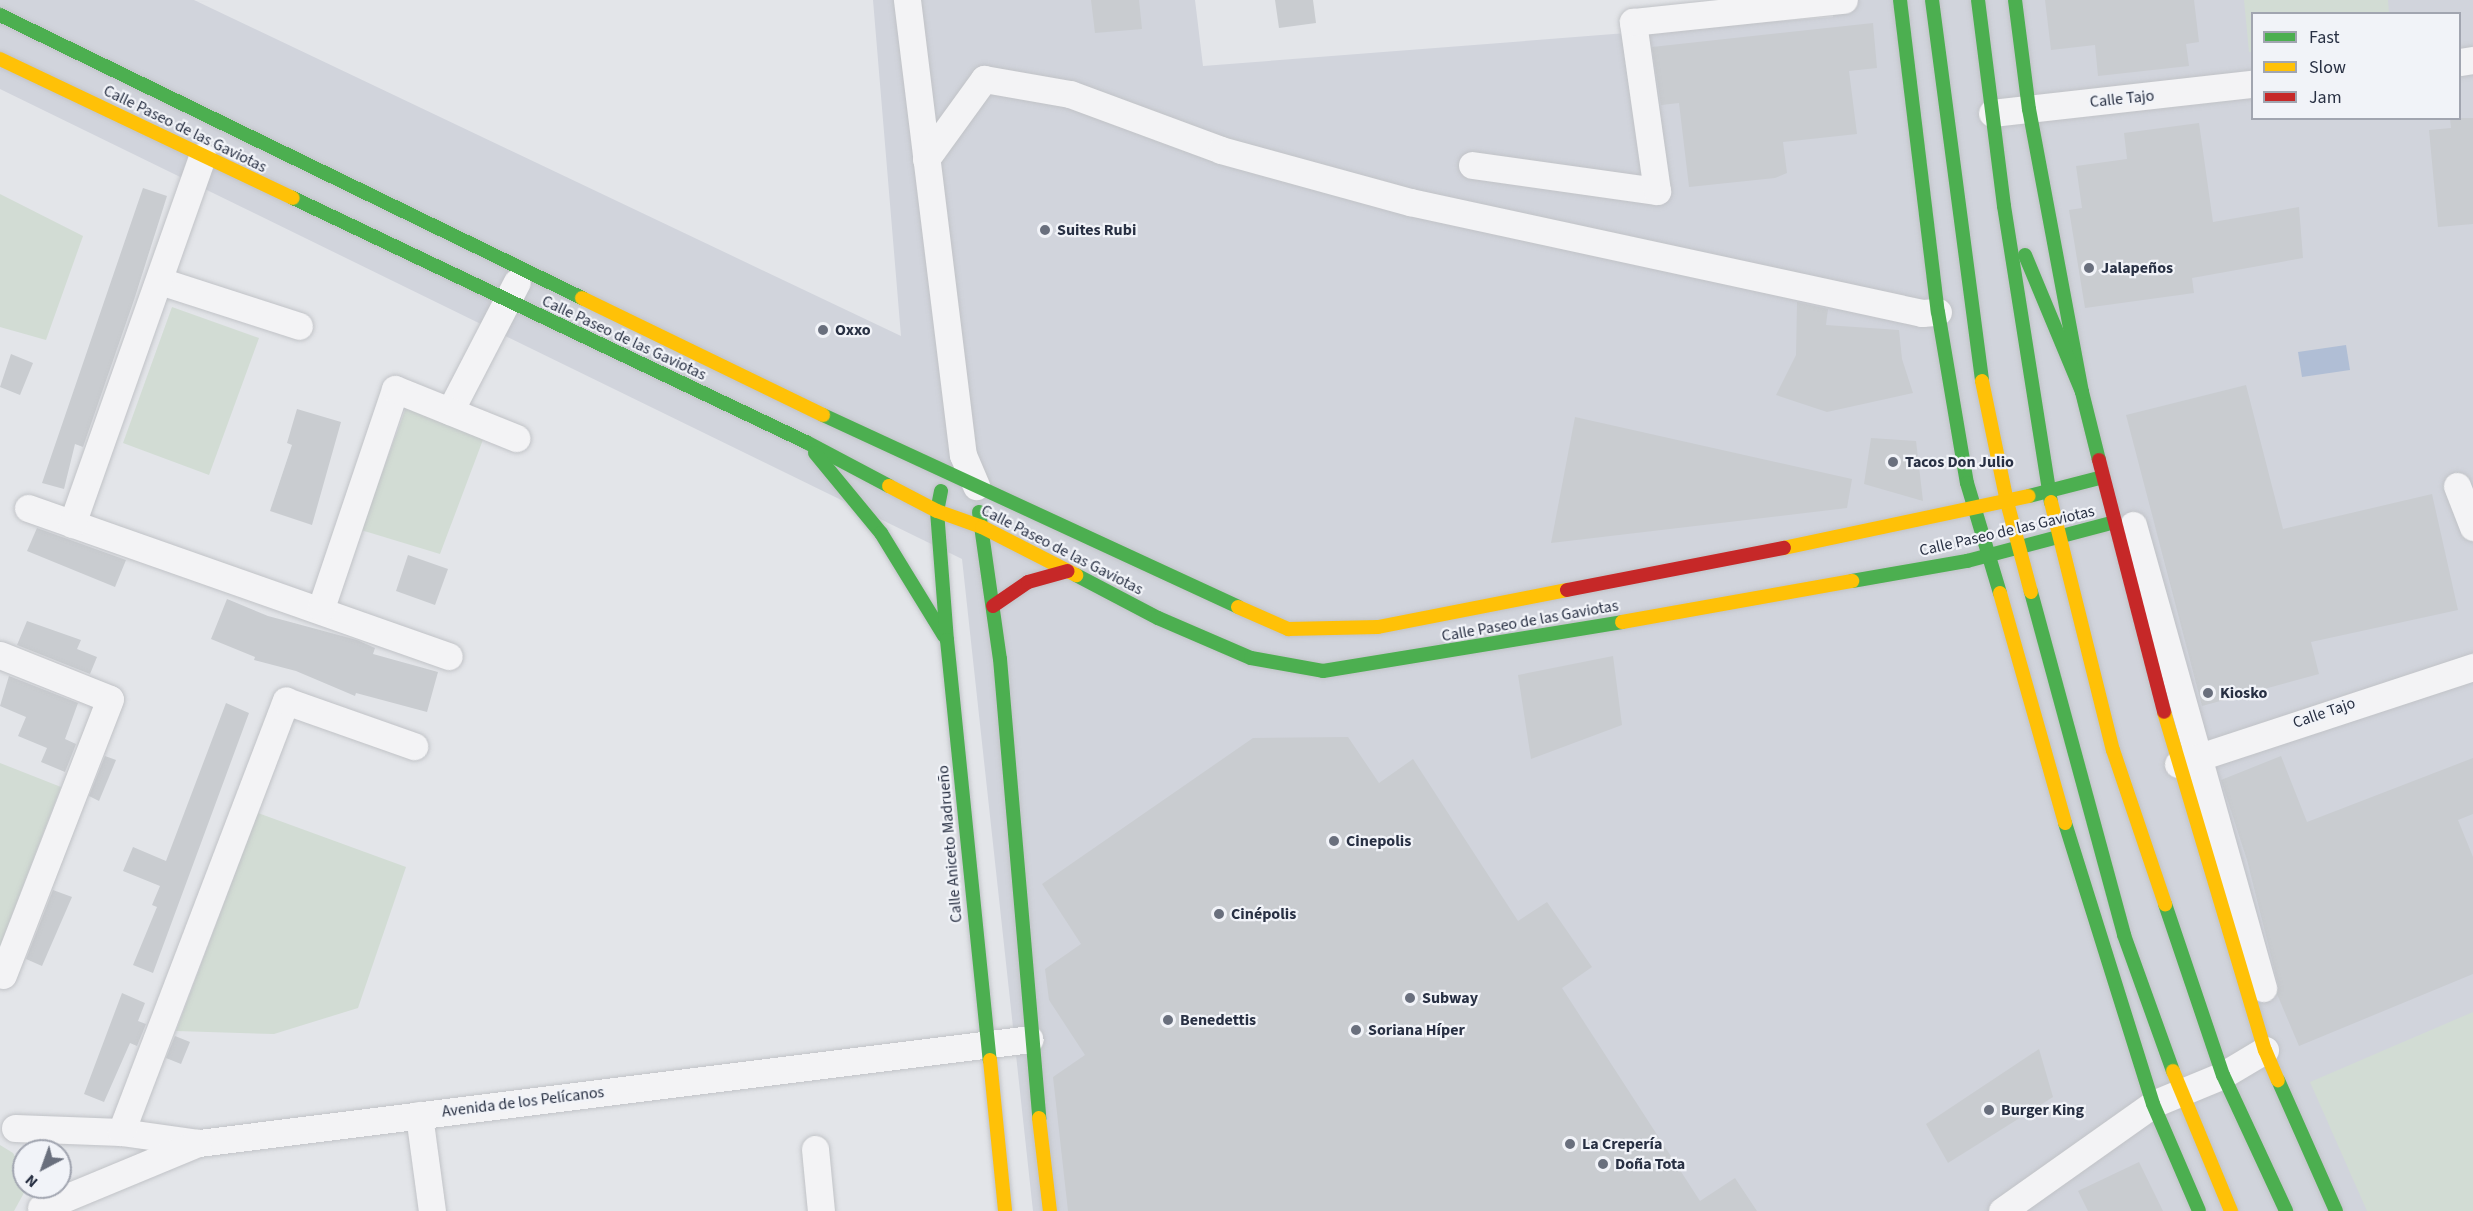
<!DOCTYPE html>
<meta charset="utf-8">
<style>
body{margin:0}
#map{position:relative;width:2473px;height:1211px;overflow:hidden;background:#e3e5e9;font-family:"Source Sans 3",sans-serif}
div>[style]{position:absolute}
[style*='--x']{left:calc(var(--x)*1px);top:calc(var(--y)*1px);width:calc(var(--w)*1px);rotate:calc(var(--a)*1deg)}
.built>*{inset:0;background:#d1d4dc}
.green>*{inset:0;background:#d2dcd4}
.water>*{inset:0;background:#b0bed5}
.building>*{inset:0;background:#c9ccd0}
.roads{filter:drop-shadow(0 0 2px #c1c3c7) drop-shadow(0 0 2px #c1c3c7)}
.street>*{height:27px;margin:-13.5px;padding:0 13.5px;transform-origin:13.5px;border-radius:13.5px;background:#f3f3f5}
.fast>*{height:14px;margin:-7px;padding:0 7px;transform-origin:7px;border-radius:7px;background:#4caf50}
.slow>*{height:14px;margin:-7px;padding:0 7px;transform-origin:7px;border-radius:7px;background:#ffc107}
.jam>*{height:14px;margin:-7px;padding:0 7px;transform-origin:7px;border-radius:7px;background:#c62828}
.dots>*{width:16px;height:16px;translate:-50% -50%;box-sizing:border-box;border:3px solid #f1f3f8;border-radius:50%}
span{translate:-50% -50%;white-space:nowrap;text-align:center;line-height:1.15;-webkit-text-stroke:4.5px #f1f3f8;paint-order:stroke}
.street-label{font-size:16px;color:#283043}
.poi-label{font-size:16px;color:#283043;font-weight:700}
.left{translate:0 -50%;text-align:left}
.legend{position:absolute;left:2251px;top:12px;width:210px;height:108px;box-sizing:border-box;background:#f1f3f8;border:2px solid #a1a5b0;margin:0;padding:8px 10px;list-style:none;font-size:18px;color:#283043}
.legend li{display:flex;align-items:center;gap:12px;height:30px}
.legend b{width:30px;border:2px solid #a1a5b0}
.north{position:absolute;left:12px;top:1139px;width:60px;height:60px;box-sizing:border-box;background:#f1f3f8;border:2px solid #a1a5b0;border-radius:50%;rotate:221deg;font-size:16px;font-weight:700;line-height:24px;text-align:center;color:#283043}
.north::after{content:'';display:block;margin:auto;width:21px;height:27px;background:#696f7d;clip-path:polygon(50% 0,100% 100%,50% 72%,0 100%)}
</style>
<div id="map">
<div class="built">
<i style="clip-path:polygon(evenodd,0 0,194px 0,901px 336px,873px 0,1195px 0,1203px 66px,1833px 17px,1832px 0,2473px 0,2473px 1211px,1033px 1211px,962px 559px,0 89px,0 0,2252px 14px,2460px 14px,2460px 118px,2252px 118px,2252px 14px)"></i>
</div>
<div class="green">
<i style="clip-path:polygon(2244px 0,2388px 0,2389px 13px,2252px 14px,2252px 52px,2249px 52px)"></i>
<i style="clip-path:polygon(0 194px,83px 236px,46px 340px,0 327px)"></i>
<i style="clip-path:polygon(172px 307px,259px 338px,209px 475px,123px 443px)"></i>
<i style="clip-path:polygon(407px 405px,484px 437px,440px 554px,361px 530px)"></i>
<i style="clip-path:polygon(0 763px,61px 787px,0 946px)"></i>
<i style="clip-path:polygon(258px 813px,406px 867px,358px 1008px,274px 1034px,176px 1031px)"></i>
<i style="clip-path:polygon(2473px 1012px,2473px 1211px,2367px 1211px,2310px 1082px)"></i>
<i style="clip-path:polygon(0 1145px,13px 1153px,24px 1171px,25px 1191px,14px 1211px,0 1211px)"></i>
</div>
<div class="water">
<i style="clip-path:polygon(2346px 345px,2350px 370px,2302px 377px,2298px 352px)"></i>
</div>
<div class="building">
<i style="clip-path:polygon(1091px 0,1139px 0,1142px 29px,1095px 33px)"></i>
<i style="clip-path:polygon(1275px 0,1313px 0,1316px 23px,1279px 28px)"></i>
<i style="clip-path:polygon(2045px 0,2194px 0,2199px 42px,2186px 44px,2189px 66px,2098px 76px,2095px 45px,2051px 50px)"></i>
<i style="clip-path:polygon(1873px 23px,1877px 68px,1849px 71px,1857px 134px,1783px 142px,1787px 173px,1775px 178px,1689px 187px,1679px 103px,1661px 105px,1652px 47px)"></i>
<i style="clip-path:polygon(2450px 118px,2473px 118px,2473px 224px,2438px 227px,2429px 130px,2451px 128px)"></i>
<i style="clip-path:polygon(2199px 123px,2213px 222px,2299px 207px,2303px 258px,2192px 278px,2194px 293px,2085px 308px,2069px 210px,2082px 208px,2076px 166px,2127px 159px,2124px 133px)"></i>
<i style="clip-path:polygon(143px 188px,167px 196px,134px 300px,83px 447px,75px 444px,64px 489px,42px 483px)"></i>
<i style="clip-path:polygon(1797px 302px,1828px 309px,1826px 325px,1899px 330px,1902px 359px,1913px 393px,1827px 412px,1776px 395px,1796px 355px)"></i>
<i style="clip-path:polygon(11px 354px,33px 363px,20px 395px,0 387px)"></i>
<i style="clip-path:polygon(2246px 385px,2283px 529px,2432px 494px,2458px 610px,2311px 642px,2319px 674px,2202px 706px,2126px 415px)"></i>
<i style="clip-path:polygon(297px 409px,341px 422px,312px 525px,270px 511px,292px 445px,287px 443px)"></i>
<i style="clip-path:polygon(1575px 417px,1852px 479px,1847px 508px,1551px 543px)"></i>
<i style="clip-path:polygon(1871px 438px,1916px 441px,1923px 501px,1864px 484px)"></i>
<i style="clip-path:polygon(37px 528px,126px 560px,115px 587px,27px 551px)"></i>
<i style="clip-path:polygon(408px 555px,448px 569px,435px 605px,396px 591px)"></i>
<i style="clip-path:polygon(227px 599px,268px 616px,357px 640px,375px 648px,373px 654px,438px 672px,427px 712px,356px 693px,355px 696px,296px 671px,254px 660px,255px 657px,211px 639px)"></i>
<i style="clip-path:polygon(27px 621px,81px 640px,77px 649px,97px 657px,90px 674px,17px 645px)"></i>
<i style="clip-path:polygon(1613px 656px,1622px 725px,1531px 759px,1518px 675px)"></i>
<i style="clip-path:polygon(9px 676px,78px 703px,65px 739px,76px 744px,65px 772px,41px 762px,47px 748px,18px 736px,26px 717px,0 706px)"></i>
<i style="clip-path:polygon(226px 703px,249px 713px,153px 973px,133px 965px,157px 907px,152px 905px,160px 886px,123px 871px,133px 847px,166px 861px)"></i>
<i style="clip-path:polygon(1348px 737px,1379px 783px,1413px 759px,1518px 921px,1547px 902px,1592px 967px,1562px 988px,1700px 1201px,1735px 1178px,1757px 1211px,1068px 1211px,1053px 1077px,1085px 1055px,1049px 1000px,1045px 969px,1081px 944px,1042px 884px,1253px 738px)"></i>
<i style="clip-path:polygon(105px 756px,116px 760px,99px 801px,89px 796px)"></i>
<i style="clip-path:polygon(2281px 756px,2307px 822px,2473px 758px,2473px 814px,2458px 820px,2473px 857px,2473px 974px,2299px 1046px,2277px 994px,2278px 984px,2247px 860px,2221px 780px)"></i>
<i style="clip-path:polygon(53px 890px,72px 897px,42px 966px,26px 959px)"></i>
<i style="clip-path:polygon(122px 993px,145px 1003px,138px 1021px,146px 1024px,137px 1046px,130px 1043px,104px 1102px,84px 1094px)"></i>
<i style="clip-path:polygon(175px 1036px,190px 1042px,181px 1064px,166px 1058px)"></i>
<i style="clip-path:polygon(2039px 1049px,2053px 1097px,1948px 1163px,1926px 1124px)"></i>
<i style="clip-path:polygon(2139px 1162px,2163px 1211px,2088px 1211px,2078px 1191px)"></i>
</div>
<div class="roads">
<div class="street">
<i style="--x:907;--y:0;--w:458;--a:83"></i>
<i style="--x:963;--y:455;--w:34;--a:67"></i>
<i style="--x:2460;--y:62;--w:13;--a:-9"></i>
<i style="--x:1992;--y:113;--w:262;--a:-6.4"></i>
<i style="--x:926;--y:159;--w:99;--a:-54.1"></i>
<i style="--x:984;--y:79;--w:87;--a:9.9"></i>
<i style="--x:1070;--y:94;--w:161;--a:20.3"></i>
<i style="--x:1221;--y:150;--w:196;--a:15.4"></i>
<i style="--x:1410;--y:202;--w:524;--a:12.23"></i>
<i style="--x:1922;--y:313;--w:16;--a:-4"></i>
<i style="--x:1472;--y:165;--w:187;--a:8"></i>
<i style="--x:1657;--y:191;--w:171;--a:-98.1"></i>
<i style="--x:1633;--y:22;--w:212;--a:-6"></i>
<i style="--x:160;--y:281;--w:146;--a:17.9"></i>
<i style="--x:450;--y:411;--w:145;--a:-62.6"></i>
<i style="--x:2457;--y:486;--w:44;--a:68.7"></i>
<i style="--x:28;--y:508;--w:446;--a:19.4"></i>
<i style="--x:72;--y:524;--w:390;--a:-70.5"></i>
<i style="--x:2133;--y:525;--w:481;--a:74.3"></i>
<i style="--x:321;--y:608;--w:231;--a:-71.3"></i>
<i style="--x:395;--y:389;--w:131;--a:22"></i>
<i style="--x:0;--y:655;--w:118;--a:21.8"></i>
<i style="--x:110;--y:699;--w:296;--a:111.2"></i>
<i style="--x:2178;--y:764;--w:311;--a:-18.2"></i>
<i style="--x:419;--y:1115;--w:97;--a:82.3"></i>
<i style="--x:15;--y:1128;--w:106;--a:2.2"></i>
<i style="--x:121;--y:1132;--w:79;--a:8"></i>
<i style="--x:199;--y:1143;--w:837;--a:-7.13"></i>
<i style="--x:121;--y:1132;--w:462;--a:-69.1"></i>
<i style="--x:286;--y:701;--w:136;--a:19.4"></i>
<i style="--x:815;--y:1149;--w:62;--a:84.5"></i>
<i style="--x:41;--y:1208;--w:170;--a:-22.5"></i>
<i style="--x:2002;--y:1211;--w:185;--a:-35.3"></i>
<i style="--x:2153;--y:1104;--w:76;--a:-22.5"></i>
<i style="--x:2223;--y:1075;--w:49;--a:-30.8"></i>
</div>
<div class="fast">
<i style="--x:1900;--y:0;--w:314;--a:83.1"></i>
<i style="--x:1938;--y:312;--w:173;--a:80.4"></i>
<i style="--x:1967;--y:483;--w:115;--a:73.3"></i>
<i style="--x:1932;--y:0;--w:384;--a:82.5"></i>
<i style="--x:1978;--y:0;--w:208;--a:82.8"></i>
<i style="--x:2004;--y:206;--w:300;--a:81"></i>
<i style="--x:2015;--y:0;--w:110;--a:82.7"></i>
<i style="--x:2029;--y:109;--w:288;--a:79.4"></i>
<i style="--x:2082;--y:392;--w:70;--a:76"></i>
<i style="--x:0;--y:15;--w:647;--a:25.93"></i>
<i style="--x:293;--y:198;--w:568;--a:25.44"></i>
<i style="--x:806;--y:442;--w:94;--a:27.9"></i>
<i style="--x:2025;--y:255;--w:148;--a:67.4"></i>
<i style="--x:823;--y:415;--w:457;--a:24.8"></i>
<i style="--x:815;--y:453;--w:104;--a:50.5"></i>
<i style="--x:881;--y:533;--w:121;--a:58.5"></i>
<i style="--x:941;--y:491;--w:20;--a:101"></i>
<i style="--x:937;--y:511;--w:129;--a:85.6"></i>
<i style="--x:947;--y:640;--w:422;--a:84.2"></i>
<i style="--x:2029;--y:496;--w:76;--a:-14.4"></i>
<i style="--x:979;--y:512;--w:148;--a:81.9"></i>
<i style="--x:1000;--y:659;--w:461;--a:85.1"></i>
<i style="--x:1076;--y:575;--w:93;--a:27.7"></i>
<i style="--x:1158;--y:618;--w:101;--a:23.3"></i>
<i style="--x:1251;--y:658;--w:73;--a:10.2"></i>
<i style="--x:1323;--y:671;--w:303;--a:-9.3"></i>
<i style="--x:1852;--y:581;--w:117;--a:-9.9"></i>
<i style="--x:1967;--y:561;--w:153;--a:-14.8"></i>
<i style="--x:2031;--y:592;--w:355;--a:74.8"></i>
<i style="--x:2124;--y:935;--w:145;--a:70.2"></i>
<i style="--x:2065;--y:823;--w:294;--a:72.6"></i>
<i style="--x:2153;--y:1104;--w:116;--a:66.7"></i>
<i style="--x:2165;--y:904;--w:181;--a:71.3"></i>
<i style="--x:2223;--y:1075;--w:150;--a:65.1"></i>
<i style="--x:2278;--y:1080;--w:143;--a:66.1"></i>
</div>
<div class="slow">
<i style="--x:0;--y:59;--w:324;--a:25.4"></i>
<i style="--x:582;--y:298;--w:268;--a:25.9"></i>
<i style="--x:1982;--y:381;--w:124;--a:78.3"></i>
<i style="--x:2007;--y:502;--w:93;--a:75.1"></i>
<i style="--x:889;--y:486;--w:54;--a:27.5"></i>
<i style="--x:937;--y:511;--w:48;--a:19.6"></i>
<i style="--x:982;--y:527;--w:106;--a:27.1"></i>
<i style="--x:2051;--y:502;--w:256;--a:76"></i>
<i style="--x:2113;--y:750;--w:163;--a:71.3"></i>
<i style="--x:1784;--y:548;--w:250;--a:-12"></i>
<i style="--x:2000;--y:593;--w:239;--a:74.2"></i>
<i style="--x:1238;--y:607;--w:55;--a:23.7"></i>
<i style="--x:1288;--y:629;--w:90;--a:-1.3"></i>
<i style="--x:1378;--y:627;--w:193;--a:-11.1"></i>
<i style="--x:1622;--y:622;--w:234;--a:-10.1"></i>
<i style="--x:2164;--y:712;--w:353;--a:73.4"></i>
<i style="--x:2265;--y:1050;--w:33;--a:67"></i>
<i style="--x:990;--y:1060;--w:152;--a:84.3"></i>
<i style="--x:2173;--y:1071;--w:152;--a:67.5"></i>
<i style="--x:1039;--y:1118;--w:94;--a:83.3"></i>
</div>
<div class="jam">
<i style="--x:2099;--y:460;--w:260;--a:75.5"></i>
<i style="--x:1567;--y:590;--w:221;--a:-11"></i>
<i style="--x:993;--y:606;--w:42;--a:-34.4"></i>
<i style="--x:1028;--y:582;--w:41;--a:-15.4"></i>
</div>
</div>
<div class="dots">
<i style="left:1045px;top:230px;background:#696f7d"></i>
<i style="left:2089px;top:268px;background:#696f7d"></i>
<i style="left:823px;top:330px;background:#696f7d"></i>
<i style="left:1893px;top:462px;background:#696f7d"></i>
<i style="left:2208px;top:693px;background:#696f7d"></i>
<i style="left:1334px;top:841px;background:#696f7d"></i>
<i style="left:1219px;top:914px;background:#696f7d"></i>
<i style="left:1410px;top:998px;background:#696f7d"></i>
<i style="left:1168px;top:1020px;background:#696f7d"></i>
<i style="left:1356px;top:1030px;background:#696f7d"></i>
<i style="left:1989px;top:1110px;background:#696f7d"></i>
<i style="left:1570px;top:1144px;background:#696f7d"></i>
<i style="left:1603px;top:1164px;background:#696f7d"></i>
</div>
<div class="street-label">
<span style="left:2122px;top:99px;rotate:-6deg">Calle Tajo</span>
<span style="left:185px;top:129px;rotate:26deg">Calle Paseo de las Gaviotas</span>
<span style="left:624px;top:338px;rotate:25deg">Calle Paseo de las Gaviotas</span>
<span style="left:2007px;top:531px;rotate:-13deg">Calle Paseo de las Gaviotas</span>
<span style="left:1062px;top:550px;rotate:27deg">Calle Paseo de las Gaviotas</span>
<span style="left:1530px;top:621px;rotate:-10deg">Calle Paseo de las Gaviotas</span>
<span style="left:2324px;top:713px;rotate:-19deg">Calle Tajo</span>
<span style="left:950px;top:844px;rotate:-95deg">Calle Aniceto Madrueño</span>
<span style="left:523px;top:1102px;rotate:-7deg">Avenida de los Pelícanos</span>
</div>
<div class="poi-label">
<span class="left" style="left:1057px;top:230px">Suites Rubi</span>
<span class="left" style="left:2101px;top:268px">Jalapeños</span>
<span class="left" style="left:835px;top:330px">Oxxo</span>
<span class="left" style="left:1905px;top:462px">Tacos Don Julio</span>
<span class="left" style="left:2220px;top:693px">Kiosko</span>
<span class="left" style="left:1346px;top:841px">Cinepolis</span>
<span class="left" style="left:1231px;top:914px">Cinépolis</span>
<span class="left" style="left:1422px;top:998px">Subway</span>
<span class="left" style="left:1180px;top:1020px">Benedettis</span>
<span class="left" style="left:1368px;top:1030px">Soriana Híper</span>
<span class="left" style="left:2001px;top:1110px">Burger King</span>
<span class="left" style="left:1582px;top:1144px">La Crepería</span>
<span class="left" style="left:1615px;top:1164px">Doña Tota</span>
</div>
<ul class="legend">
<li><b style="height:8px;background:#4caf50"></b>Fast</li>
<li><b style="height:8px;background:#ffc107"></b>Slow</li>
<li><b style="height:8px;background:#c62828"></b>Jam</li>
</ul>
<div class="north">N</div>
</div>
